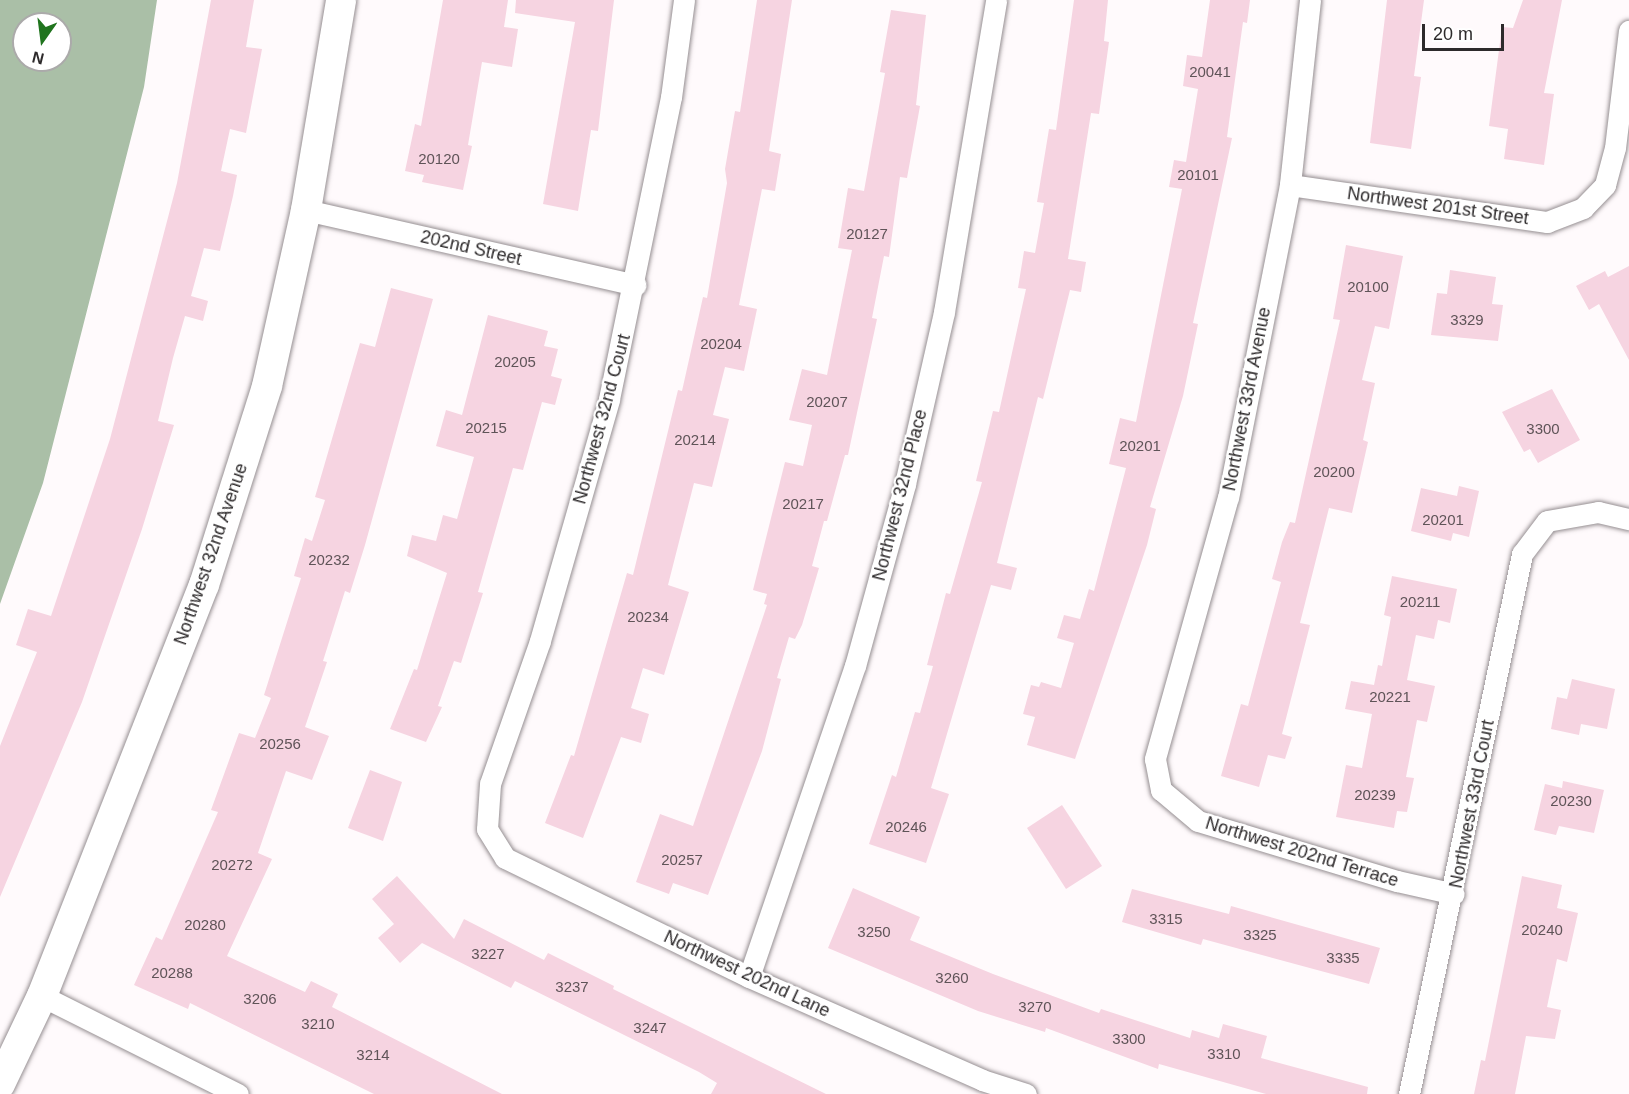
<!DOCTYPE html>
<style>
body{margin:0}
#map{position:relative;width:1629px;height:1094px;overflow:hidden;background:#fffafc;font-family:Helvetica,sans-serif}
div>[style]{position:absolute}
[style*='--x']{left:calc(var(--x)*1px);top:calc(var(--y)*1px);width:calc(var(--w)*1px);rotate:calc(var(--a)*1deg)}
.water>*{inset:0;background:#aabfa7}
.building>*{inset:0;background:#f6d4e1}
.roads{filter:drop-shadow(0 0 2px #968f92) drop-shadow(0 0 2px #968f92)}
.street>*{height:21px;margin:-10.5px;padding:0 10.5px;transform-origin:10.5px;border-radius:10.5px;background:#fff}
.secondary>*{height:30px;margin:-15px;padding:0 15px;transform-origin:15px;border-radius:15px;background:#fff}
span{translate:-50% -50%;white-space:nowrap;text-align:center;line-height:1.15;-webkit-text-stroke:4.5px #fff;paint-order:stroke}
.number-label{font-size:15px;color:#5f5458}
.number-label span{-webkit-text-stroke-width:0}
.street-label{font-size:18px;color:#2d2a2b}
.north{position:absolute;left:12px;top:12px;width:60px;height:60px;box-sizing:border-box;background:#fff;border:2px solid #abaaaa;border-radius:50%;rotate:194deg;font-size:16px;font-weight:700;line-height:24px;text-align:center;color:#2d2a2b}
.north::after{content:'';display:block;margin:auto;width:21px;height:27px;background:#20741e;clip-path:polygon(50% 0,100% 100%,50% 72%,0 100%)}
.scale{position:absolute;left:1422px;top:24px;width:82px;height:27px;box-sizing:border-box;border:3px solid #2d2a2b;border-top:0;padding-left:8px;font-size:18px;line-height:21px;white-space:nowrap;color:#2d2a2b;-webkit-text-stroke:4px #fff;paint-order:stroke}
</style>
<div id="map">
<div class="water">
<i style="clip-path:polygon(evenodd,0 0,157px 0,144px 87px,43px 483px,0 604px,0 0,24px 24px,60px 24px,60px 60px,24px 60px,24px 24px)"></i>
</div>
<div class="building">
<i style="clip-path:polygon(211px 0,254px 0,246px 47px,262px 49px,246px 133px,230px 129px,221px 171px,237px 175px,233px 196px,220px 251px,204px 248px,191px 296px,208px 301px,203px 321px,185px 316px,173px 358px,158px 421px,174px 425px,142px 529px,82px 702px,0 897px,0 746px,37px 652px,16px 645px,28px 609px,51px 616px,110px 439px,177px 183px)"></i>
<i style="clip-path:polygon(443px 0,508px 0,504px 27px,518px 29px,512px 67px,482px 62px,468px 145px,472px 146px,463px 190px,422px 182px,424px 175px,405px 171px,415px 124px,421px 126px)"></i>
<i style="clip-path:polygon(516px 0,614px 0,598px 131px,591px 130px,578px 211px,543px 204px,575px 22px,515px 13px)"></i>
<i style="clip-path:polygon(757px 0,792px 0,769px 151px,781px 154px,775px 191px,762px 189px,739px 305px,757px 309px,744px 371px,725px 367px,713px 415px,729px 419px,712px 487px,694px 483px,668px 585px,689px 592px,664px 675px,643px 668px,631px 708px,649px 714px,641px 743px,621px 737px,583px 838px,545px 823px,571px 755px,574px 756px,627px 573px,633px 575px,678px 390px,682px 391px,703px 297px,707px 298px,727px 183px,725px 169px,735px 111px,740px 112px)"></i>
<i style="clip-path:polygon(1074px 0,1108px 0,1104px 41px,1109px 42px,1099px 114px,1091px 113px,1068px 259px,1086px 262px,1081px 292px,1070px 290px,1043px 399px,1038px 397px,997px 563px,1017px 568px,1011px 590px,991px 585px,931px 788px,949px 794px,926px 863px,869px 844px,892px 775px,896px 777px,915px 712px,920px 713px,933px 666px,927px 665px,946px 593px,950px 594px,982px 482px,976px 481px,993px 411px,999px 412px,1026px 289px,1018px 288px,1024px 251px,1035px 253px,1044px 203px,1037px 202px,1049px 129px,1056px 130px)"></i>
<i style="clip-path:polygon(1210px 0,1250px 0,1247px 23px,1243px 22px,1227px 137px,1232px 138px,1193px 323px,1198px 324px,1183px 396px,1150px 507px,1156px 509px,1147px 545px,1075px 759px,1027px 745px,1035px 717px,1023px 714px,1031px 685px,1039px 687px,1041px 682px,1061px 688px,1074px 643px,1057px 638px,1064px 615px,1080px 619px,1089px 589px,1094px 591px,1126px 468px,1109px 464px,1120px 418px,1136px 422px,1182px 189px,1169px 187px,1174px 160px,1186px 162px,1198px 89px,1183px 86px,1187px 55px,1202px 57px)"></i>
<i style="clip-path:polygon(1387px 0,1424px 0,1414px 76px,1421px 77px,1411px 149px,1370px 143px)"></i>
<i style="clip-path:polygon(1523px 0,1562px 0,1544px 93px,1554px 94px,1544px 165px,1504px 159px,1508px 129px,1489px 126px,1502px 27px,1513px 28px)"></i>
<i style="clip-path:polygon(891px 10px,926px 15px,916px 105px,920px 106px,907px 178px,900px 177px,889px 257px,884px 256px,872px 318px,877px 319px,848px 455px,845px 455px,827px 521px,824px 521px,812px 566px,819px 568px,802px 625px,795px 639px,789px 637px,777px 678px,781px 679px,762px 751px,708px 895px,673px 883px,669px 894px,636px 882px,660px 814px,693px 826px,767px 605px,764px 604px,767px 594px,753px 590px,785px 462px,803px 466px,812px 425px,789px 420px,802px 369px,827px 375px,852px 250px,838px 248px,848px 188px,864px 191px,885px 73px,880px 72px)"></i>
<i style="clip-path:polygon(1346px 245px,1403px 256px,1389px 329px,1375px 326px,1362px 380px,1375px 383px,1363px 440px,1368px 442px,1352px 513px,1329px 508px,1300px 623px,1310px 625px,1282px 734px,1292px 737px,1285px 759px,1268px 755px,1259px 787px,1221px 776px,1241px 704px,1248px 706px,1281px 582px,1272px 579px,1282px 542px,1290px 522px,1295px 523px,1340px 320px,1333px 319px)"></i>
<i style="clip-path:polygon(1629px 266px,1629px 360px,1599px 304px,1589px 310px,1576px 286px,1605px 271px,1608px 277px)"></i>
<i style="clip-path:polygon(1450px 270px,1496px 277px,1492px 304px,1503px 305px,1498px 341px,1431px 335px,1437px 293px,1447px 294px)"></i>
<i style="clip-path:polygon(391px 288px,433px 299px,365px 545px,350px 593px,345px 591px,323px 661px,327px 662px,305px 727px,329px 736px,312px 780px,286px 771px,258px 853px,272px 859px,227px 956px,305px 992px,311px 981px,338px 994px,332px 1007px,502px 1094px,374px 1094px,190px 1003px,188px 1009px,134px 985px,156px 937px,162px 940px,218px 812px,211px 810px,239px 733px,255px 738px,271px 698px,264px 695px,301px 578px,294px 576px,305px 538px,312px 541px,325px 500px,315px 497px,360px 343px,375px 347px)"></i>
<i style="clip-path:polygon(488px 315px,548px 331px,544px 346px,558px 349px,551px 376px,562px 379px,555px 405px,542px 402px,523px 470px,513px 468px,478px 592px,483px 593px,461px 663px,454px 661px,438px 706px,442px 707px,426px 742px,390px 729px,414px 669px,417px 670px,447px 573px,407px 556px,412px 535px,436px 541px,443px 515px,457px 519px,474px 457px,436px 446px,446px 410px,462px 415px)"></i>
<i style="clip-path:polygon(1552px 389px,1580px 440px,1538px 463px,1530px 449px,1524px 452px,1502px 412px)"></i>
<i style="clip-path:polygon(1459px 486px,1479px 491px,1469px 537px,1453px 533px,1451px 541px,1411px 531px,1421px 488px,1457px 496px)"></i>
<i style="clip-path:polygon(1392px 576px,1457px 589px,1450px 623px,1438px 620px,1434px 639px,1416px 635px,1407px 680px,1435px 686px,1427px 722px,1417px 720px,1406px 777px,1414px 778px,1407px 812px,1397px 811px,1394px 828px,1336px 817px,1346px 765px,1362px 768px,1372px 714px,1345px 709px,1351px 681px,1374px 685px,1378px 665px,1382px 666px,1391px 617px,1384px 615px)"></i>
<i style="clip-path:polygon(1572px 679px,1615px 689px,1607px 729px,1581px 724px,1579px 735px,1551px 729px,1557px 697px,1567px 699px)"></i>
<i style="clip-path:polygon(370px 770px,402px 782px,383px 841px,348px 828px)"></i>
<i style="clip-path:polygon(1563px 781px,1604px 790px,1594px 833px,1559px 826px,1556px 835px,1534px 830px,1545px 784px,1562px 788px)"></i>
<i style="clip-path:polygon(1062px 805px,1102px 866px,1066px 889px,1027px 828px)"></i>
<i style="clip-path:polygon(397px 876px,454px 939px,464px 919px,544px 960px,548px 953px,614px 986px,613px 989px,826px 1094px,711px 1094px,717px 1083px,699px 1072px,515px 981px,511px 988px,422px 943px,400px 963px,378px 938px,394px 924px,372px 899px)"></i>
<i style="clip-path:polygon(1522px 876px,1562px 885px,1557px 908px,1578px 913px,1567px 962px,1557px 959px,1547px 1007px,1561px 1010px,1555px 1039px,1526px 1036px,1515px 1094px,1474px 1094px,1481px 1060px,1485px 1061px)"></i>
<i style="clip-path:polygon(853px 888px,920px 917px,910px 940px,993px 974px,1099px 1013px,1101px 1009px,1190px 1038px,1192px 1030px,1219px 1038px,1223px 1024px,1267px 1036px,1261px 1058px,1368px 1087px,1367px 1094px,1266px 1094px,1159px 1064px,1158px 1069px,1046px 1028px,1045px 1032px,978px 1011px,828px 948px)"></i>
<i style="clip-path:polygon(1132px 889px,1229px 914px,1231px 906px,1380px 948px,1369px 984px,1203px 939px,1201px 945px,1122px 922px)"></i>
</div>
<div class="roads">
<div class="street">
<i style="--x:684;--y:0;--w:98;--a:97.6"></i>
<i style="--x:671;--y:97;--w:309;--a:101.6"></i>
<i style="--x:609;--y:400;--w:251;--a:106"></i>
<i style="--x:540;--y:641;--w:151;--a:109.3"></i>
<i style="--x:490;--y:784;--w:45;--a:93.8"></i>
<i style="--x:487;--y:829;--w:34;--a:58"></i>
<i style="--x:505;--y:858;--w:271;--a:26"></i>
<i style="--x:749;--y:977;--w:255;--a:23.8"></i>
<i style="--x:982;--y:1080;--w:46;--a:17.7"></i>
<i style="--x:1310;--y:0;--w:186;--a:96.2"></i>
<i style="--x:1290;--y:185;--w:318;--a:101.2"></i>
<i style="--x:1228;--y:497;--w:272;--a:105.6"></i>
<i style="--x:1155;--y:759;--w:32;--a:79"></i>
<i style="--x:1161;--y:790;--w:48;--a:40"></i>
<i style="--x:1198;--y:821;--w:208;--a:16.8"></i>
<i style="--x:1397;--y:881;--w:58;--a:12.8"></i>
<i style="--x:1290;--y:185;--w:260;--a:8.2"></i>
<i style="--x:1547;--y:222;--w:39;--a:-21"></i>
<i style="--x:1583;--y:208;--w:32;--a:-46"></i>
<i style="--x:1605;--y:185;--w:38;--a:-75"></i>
<i style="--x:1615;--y:148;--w:118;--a:-83.2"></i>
<i style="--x:306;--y:210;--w:338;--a:12.8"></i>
<i style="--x:749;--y:977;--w:329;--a:-71.2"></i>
<i style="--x:855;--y:666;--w:189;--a:-74.6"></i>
<i style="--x:905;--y:484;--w:176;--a:-77.2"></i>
<i style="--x:944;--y:312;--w:316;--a:-80.5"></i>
<i style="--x:42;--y:996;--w:219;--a:26.6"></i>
<i style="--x:1409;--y:1094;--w:552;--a:-78.18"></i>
<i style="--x:1522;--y:554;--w:41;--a:-52.9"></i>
<i style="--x:1547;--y:521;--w:52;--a:-10"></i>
<i style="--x:1598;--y:512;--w:32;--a:13"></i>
</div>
<div class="secondary">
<i style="--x:0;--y:1084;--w:98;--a:-64.5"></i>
<i style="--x:42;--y:996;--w:442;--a:-68.5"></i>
<i style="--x:204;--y:585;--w:209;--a:-72.4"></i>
<i style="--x:267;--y:386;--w:180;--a:-77.5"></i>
<i style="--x:306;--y:210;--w:213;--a:-80.5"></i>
</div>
</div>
<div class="number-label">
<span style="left:1210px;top:72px">20041</span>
<span style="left:439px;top:159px">20120</span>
<span style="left:1198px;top:175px">20101</span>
<span style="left:867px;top:234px">20127</span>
<span style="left:1368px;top:287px">20100</span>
<span style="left:1467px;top:320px">3329</span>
<span style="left:721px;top:344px">20204</span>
<span style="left:515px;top:362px">20205</span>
<span style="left:827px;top:402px">20207</span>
<span style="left:486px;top:428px">20215</span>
<span style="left:1543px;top:429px">3300</span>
<span style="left:695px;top:440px">20214</span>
<span style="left:1140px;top:446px">20201</span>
<span style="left:1334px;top:472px">20200</span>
<span style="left:803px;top:504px">20217</span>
<span style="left:1443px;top:520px">20201</span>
<span style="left:329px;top:560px">20232</span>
<span style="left:1420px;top:602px">20211</span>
<span style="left:648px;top:617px">20234</span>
<span style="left:1390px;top:697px">20221</span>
<span style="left:280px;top:744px">20256</span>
<span style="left:1375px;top:795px">20239</span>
<span style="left:1571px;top:801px">20230</span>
<span style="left:906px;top:827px">20246</span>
<span style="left:682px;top:860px">20257</span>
<span style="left:232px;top:865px">20272</span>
<span style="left:1166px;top:919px">3315</span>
<span style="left:205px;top:925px">20280</span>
<span style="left:1542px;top:930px">20240</span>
<span style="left:874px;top:932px">3250</span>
<span style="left:1260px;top:935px">3325</span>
<span style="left:488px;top:954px">3227</span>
<span style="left:1343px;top:958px">3335</span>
<span style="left:172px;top:973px">20288</span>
<span style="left:952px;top:978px">3260</span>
<span style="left:572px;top:987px">3237</span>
<span style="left:260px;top:999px">3206</span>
<span style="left:1035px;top:1007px">3270</span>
<span style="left:318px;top:1024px">3210</span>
<span style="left:650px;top:1028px">3247</span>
<span style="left:1129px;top:1039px">3300</span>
<span style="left:1224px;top:1054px">3310</span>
<span style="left:373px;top:1055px">3214</span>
</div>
<div class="street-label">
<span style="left:1438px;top:206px;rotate:8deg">Northwest 201st Street</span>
<span style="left:471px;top:248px;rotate:13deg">202nd Street</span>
<span style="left:1247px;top:399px;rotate:-79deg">Northwest 33rd Avenue</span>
<span style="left:602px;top:419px;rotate:-75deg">Northwest 32nd Court</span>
<span style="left:900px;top:495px;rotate:-76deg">Northwest 32nd Place</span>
<span style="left:211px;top:554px;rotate:-71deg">Northwest 32nd Avenue</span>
<span style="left:1472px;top:804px;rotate:-79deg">Northwest 33rd Court</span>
<span style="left:1302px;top:852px;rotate:17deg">Northwest 202nd Terrace</span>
<span style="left:747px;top:974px;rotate:25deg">Northwest 202nd Lane</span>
</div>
<div class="north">N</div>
<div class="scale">20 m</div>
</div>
